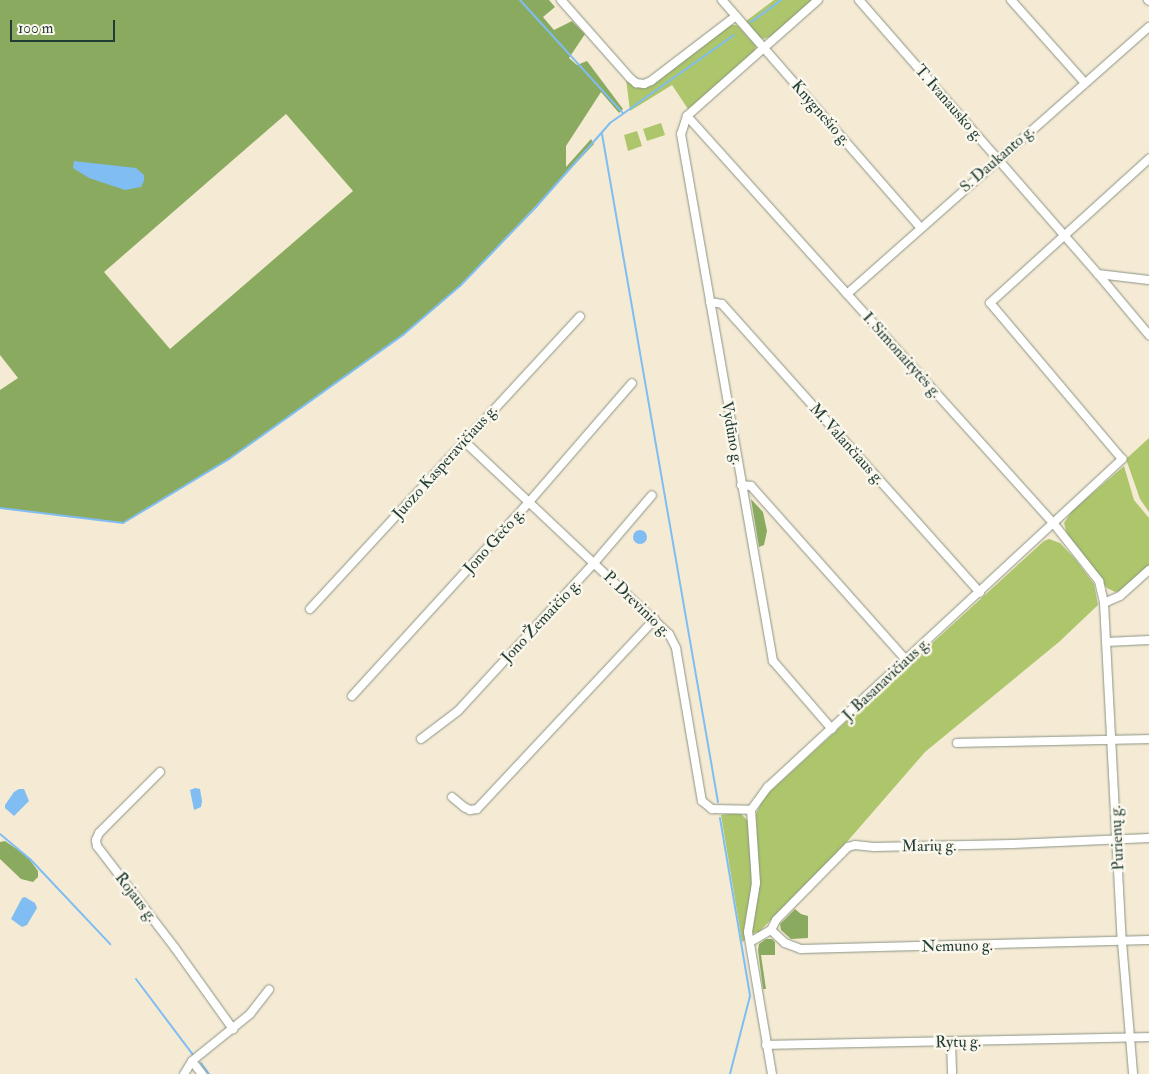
<!DOCTYPE html>
<meta charset="utf-8">
<style>
body{margin:0}
#map{position:relative;width:1149px;height:1074px;overflow:hidden;background:#f5ebd5;font-family:"IM FELL Double Pica",serif}
div>[style]{position:absolute}
[style*='--x']{left:calc(var(--x)*1px);top:calc(var(--y)*1px);width:calc(var(--w)*1px);rotate:calc(var(--a)*1deg)}
.green>*{inset:0;background:#adc66b}
.forest>*{inset:0;background:#8aab5f}
.water>*{inset:0;background:#7fbdf2}
.round{border-radius:50%}
.stream>*{height:2px;margin:-1px;padding:0 1px;transform-origin:1px;border-radius:1px;background:#7fbdf2}
.roads{filter:drop-shadow(0 0 1px #8a9484) drop-shadow(0 0 1px #8a9484)}
.street>*{height:8px;margin:-4px;padding:0 4px;transform-origin:4px;border-radius:4px;background:#fff}
span{translate:-50% -50%;white-space:nowrap;text-align:center;line-height:1.15;-webkit-text-stroke:5px #fbf7ec;paint-order:stroke}
.street-label{font-size:16px;color:#1f3d34}
.scale{position:absolute;left:10px;top:20px;width:105px;height:22px;box-sizing:border-box;border:2px solid #1f3d34;border-top:0;padding-left:6px;font-size:15px;line-height:18px;white-space:nowrap;color:#1f3d34;-webkit-text-stroke:4px #fbf7ec;paint-order:stroke}
</style>
<div id="map">
<div class="green">
<i style="clip-path:polygon(774px 0,814px 0,773px 36px,763px 39px,757px 36px,746px 21px)"></i>
<i style="clip-path:polygon(730px 25px,737px 25px,756px 46px,754px 52px,688px 109px,672px 85px,630px 111px,626px 79px,636px 86px,644px 88px,654px 83px)"></i>
<i style="clip-path:polygon(661px 123px,665px 135px,647px 141px,643px 129px)"></i>
<i style="clip-path:polygon(637px 131px,642px 146px,628px 151px,624px 135px)"></i>
<i style="clip-path:polygon(1149px 438px,1149px 512px,1140px 499px,1126px 459px)"></i>
<i style="clip-path:polygon(1124px 466px,1134px 500px,1149px 518px,1149px 566px,1120px 591px,1115px 592px,1107px 588px,1067px 534px,1064px 523px,1072px 511px)"></i>
<i style="clip-path:polygon(1049px 539px,1060px 543px,1075px 559px,1094px 584px,1098px 605px,1059px 642px,925px 752px,846px 843px,759px 932px,753px 933px,751px 930px,759px 886px,756px 814px,764px 797px,1044px 541px)"></i>
<i style="clip-path:polygon(736px 813px,741px 814px,749px 822px,751px 862px,751px 890px,744px 929px,745px 940px,742px 942px,721px 815px)"></i>
</div>
<div class="forest">
<i style="clip-path:polygon(evenodd,0 0,549px 0,555px 7px,543px 17px,554px 30px,572px 21px,585px 34px,569px 58px,577px 65px,587px 61px,623px 109px,619px 113px,601px 92px,566px 146px,566px 167px,591px 139px,594px 144px,460px 286px,404px 334px,229px 459px,123px 523px,0 508px,0 390px,18px 378px,0 355px,0 0,286px 114px,353px 191px,170px 349px,104px 272px,286px 114px)"></i>
<i style="clip-path:polygon(751px 499px,763px 512px,767px 531px,764px 545px,759px 547px)"></i>
<i style="clip-path:polygon(5px 841px,27px 856px,38px 871px,38px 877px,33px 882px,21px 879px,0 859px,0 842px)"></i>
<i style="clip-path:polygon(795px 909px,801px 914px,808px 916px,808px 938px,791px 939px,781px 930px,780px 924px)"></i>
<i style="clip-path:polygon(766px 939px,772px 939px,775px 942px,775px 955px,761px 955px,766px 989px,763px 989px,758px 950px,759px 944px)"></i>
</div>
<div class="water">
<i style="clip-path:polygon(74px 161px,136px 168px,144px 175px,144px 181px,141px 187px,125px 190px,89px 178px,73px 168px)"></i>
<i class="round" style="left:633px;top:530px;width:14px;height:14px"></i>
<i style="clip-path:polygon(195px 788px,200px 789px,202px 801px,201px 807px,194px 810px,190px 790px)"></i>
<i style="clip-path:polygon(19px 789px,24px 789px,29px 801px,14px 816px,5px 808px,5px 805px,14px 792px)"></i>
<i style="clip-path:polygon(25px 897px,35px 903px,37px 908px,27px 925px,22px 927px,11px 919px,22px 898px)"></i>
</div>
<div class="stream">
<i style="--x:520;--y:0;--w:153;--a:47.7"></i>
<i style="--x:751;--y:22;--w:37;--a:-36"></i>
<i style="--x:602;--y:134;--w:678;--a:80.15"></i>
<i style="--x:0;--y:508;--w:124;--a:7"></i>
<i style="--x:123;--y:523;--w:124;--a:-31.1"></i>
<i style="--x:229;--y:459;--w:215;--a:-35.5"></i>
<i style="--x:404;--y:334;--w:74;--a:-40.6"></i>
<i style="--x:460;--y:286;--w:110;--a:-46.1"></i>
<i style="--x:536;--y:207;--w:112;--a:-48.6"></i>
<i style="--x:610;--y:123;--w:152;--a:-35.4"></i>
<i style="--x:720;--y:818;--w:181;--a:80.4"></i>
<i style="--x:750;--y:996;--w:81;--a:104.4"></i>
<i style="--x:0;--y:834;--w:39;--a:40"></i>
<i style="--x:30;--y:859;--w:117;--a:46.7"></i>
<i style="--x:136;--y:979;--w:95;--a:53.1"></i>
<i style="--x:201;--y:1063;--w:14;--a:54"></i>
</div>
<div class="roads">
<div class="street">
<i style="--x:561;--y:0;--w:104;--a:48.5"></i>
<i style="--x:630;--y:78;--w:8;--a:40"></i>
<i style="--x:636;--y:83;--w:8;--a:7"></i>
<i style="--x:644;--y:84;--w:8;--a:-23"></i>
<i style="--x:651;--y:81;--w:107;--a:-37.4"></i>
<i style="--x:722;--y:0;--w:301;--a:48.9"></i>
<i style="--x:818;--y:0;--w:175;--a:138.5"></i>
<i style="--x:687;--y:116;--w:19;--a:108"></i>
<i style="--x:681;--y:134;--w:535;--a:80.1"></i>
<i style="--x:773;--y:661;--w:90;--a:49.1"></i>
<i style="--x:859;--y:0;--w:364;--a:48.9"></i>
<i style="--x:1098;--y:274;--w:51;--a:6.7"></i>
<i style="--x:1011;--y:0;--w:111;--a:48.3"></i>
<i style="--x:1148;--y:0;--w:1;--a:45"></i>
<i style="--x:687;--y:116;--w:549;--a:48.03"></i>
<i style="--x:1054;--y:524;--w:73;--a:51.7"></i>
<i style="--x:1099;--y:581;--w:23;--a:77"></i>
<i style="--x:1104;--y:603;--w:339;--a:87"></i>
<i style="--x:1122;--y:942;--w:132;--a:85.2"></i>
<i style="--x:1098;--y:274;--w:80;--a:50.1"></i>
<i style="--x:847;--y:294;--w:403;--a:-41.5"></i>
<i style="--x:710;--y:302;--w:12;--a:9"></i>
<i style="--x:722;--y:304;--w:387;--a:48.2"></i>
<i style="--x:464;--y:441;--w:282;--a:43.3"></i>
<i style="--x:669;--y:634;--w:16;--a:63"></i>
<i style="--x:676;--y:648;--w:155;--a:80.4"></i>
<i style="--x:702;--y:801;--w:13;--a:39"></i>
<i style="--x:712;--y:809;--w:39;--a:1"></i>
<i style="--x:741;--y:485;--w:10;--a:6"></i>
<i style="--x:751;--y:486;--w:233;--a:48.3"></i>
<i style="--x:1104;--y:603;--w:17;--a:-24"></i>
<i style="--x:1120;--y:596;--w:39;--a:-42"></i>
<i style="--x:310;--y:609;--w:398;--a:-47.3"></i>
<i style="--x:1106;--y:642;--w:43;--a:-2.7"></i>
<i style="--x:352;--y:696;--w:263;--a:-47.6"></i>
<i style="--x:529;--y:502;--w:157;--a:-49.1"></i>
<i style="--x:421;--y:739;--w:46;--a:-37.1"></i>
<i style="--x:458;--y:711;--w:201;--a:-47.4"></i>
<i style="--x:594;--y:563;--w:89;--a:-49.5"></i>
<i style="--x:957;--y:743;--w:192;--a:-1.2"></i>
<i style="--x:160;--y:772;--w:86;--a:135"></i>
<i style="--x:99;--y:833;--w:8;--a:113"></i>
<i style="--x:96;--y:840;--w:6;--a:81"></i>
<i style="--x:97;--y:846;--w:128;--a:52.6"></i>
<i style="--x:175;--y:948;--w:100;--a:54.4"></i>
<i style="--x:452;--y:797;--w:16;--a:40"></i>
<i style="--x:464;--y:807;--w:7;--a:27"></i>
<i style="--x:470;--y:810;--w:7;--a:-8"></i>
<i style="--x:477;--y:809;--w:260;--a:-46.9"></i>
<i style="--x:771;--y:930;--w:19;--a:43"></i>
<i style="--x:785;--y:943;--w:17;--a:21"></i>
<i style="--x:801;--y:949;--w:348;--a:-1.5"></i>
<i style="--x:750;--y:942;--w:24;--a:-30"></i>
<i style="--x:771;--y:930;--w:11;--a:-63"></i>
<i style="--x:776;--y:920;--w:93;--a:-45.4"></i>
<i style="--x:841;--y:854;--w:10;--a:-45"></i>
<i style="--x:848;--y:847;--w:7;--a:-16"></i>
<i style="--x:855;--y:845;--w:19;--a:6"></i>
<i style="--x:874;--y:847;--w:139;--a:-1.2"></i>
<i style="--x:1013;--y:844;--w:136;--a:-2.5"></i>
<i style="--x:951;--y:1042;--w:32;--a:88"></i>
<i style="--x:766;--y:1045;--w:383;--a:-1.2"></i>
<i style="--x:184;--y:1074;--w:15;--a:-58"></i>
<i style="--x:202;--y:1074;--w:16;--a:-128"></i>
<i style="--x:192;--y:1061;--w:75;--a:-39"></i>
<i style="--x:250;--y:1014;--w:31;--a:-52"></i>
<i style="--x:772;--y:1074;--w:144;--a:-99.6"></i>
<i style="--x:748;--y:932;--w:50;--a:-80.7"></i>
<i style="--x:756;--y:883;--w:73;--a:-93.9"></i>
<i style="--x:751;--y:810;--w:29;--a:-54"></i>
<i style="--x:768;--y:787;--w:483;--a:-42.8"></i>
<i style="--x:1122;--y:459;--w:204;--a:-130.2"></i>
<i style="--x:990;--y:303;--w:215;--a:-42.2"></i>
</div>
</div>
<div class="street-label">
<span style="left:949px;top:103px;rotate:49deg">T. Ivanausko g.</span>
<span style="left:821px;top:113px;rotate:49deg">Knygnešio g.</span>
<span style="left:997px;top:159px;rotate:-41deg">S. Daukanto g.</span>
<span style="left:902px;top:355px;rotate:48deg">I. Simonaitytės g.</span>
<span style="left:732px;top:433px;rotate:80deg">Vydūno g.</span>
<span style="left:847px;top:444px;rotate:48deg">M. Valančiaus g.</span>
<span style="left:445px;top:462px;rotate:-48deg">Juozo Kasperavičiaus g.</span>
<span style="left:494px;top:541px;rotate:-48deg">Jono Gečo g.</span>
<span style="left:637px;top:604px;rotate:44deg">P. Drevinio g.</span>
<span style="left:541px;top:621px;rotate:-47deg">Jono Žemaičio g.</span>
<span style="left:886px;top:679px;rotate:-43deg">J. Basanavičiaus g.</span>
<span style="left:1117px;top:838px;rotate:-93deg">Purienų g.</span>
<span style="left:929px;top:846px;rotate:-1deg">Marių g.</span>
<span style="left:136px;top:897px;rotate:52deg">Rojaus g.</span>
<span style="left:957px;top:946px;rotate:-1deg">Nemuno g.</span>
<span style="left:958px;top:1042px;rotate:-1deg">Rytų g.</span>
</div>
<div class="scale">100 m</div>
</div>
